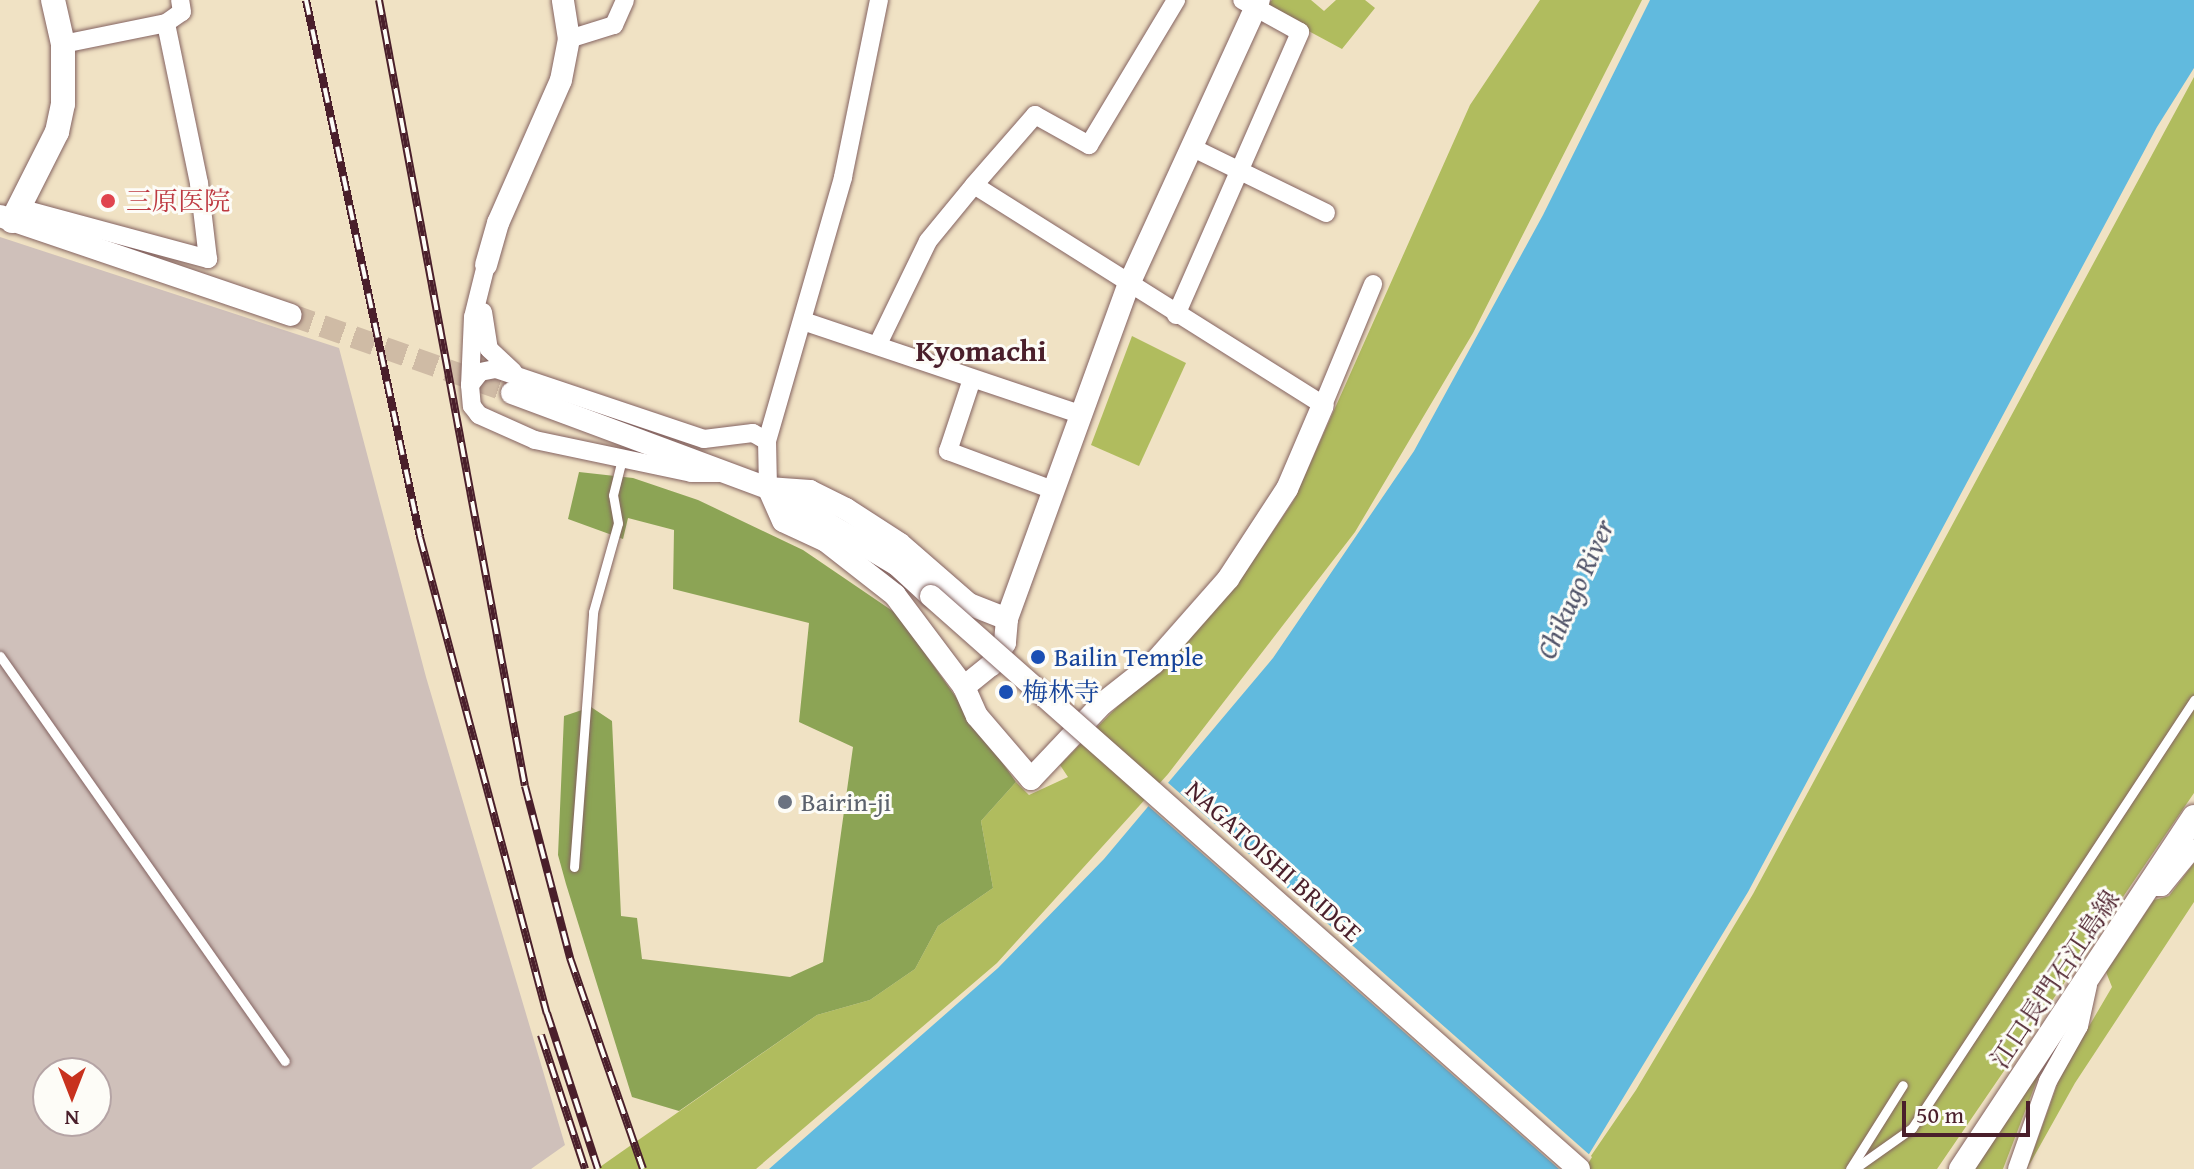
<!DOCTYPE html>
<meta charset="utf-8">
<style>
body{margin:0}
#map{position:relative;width:2194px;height:1169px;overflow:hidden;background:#f0e2c4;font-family:"Gentium Book Plus","Noto Serif JP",serif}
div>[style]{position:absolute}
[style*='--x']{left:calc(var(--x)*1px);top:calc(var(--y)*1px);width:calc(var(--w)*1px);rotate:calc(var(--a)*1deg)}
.industrial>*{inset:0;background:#cfc0ba}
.green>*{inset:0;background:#b0bc5e}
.forest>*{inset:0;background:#8ca455}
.water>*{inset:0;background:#61bade}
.pier>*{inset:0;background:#f0e2c4}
.tertiary-tunnel>*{height:22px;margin-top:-11px;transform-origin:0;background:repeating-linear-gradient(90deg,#cfbba5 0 22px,transparent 0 33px)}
.roads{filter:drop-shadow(0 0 2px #846361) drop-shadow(0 0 2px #846361)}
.service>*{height:9px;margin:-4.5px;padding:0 4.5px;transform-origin:4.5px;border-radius:4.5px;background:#fff}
.minor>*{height:18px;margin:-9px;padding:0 9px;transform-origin:9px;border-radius:9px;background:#fff}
.tertiary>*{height:22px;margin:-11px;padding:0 11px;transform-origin:11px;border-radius:11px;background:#fff}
.secondary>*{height:24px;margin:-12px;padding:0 12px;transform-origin:12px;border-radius:12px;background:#fff}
.rail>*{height:8px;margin-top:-4px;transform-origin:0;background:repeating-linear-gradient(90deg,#fdfcf7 0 15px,#4a1f2b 0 30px);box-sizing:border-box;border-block:2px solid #4a1f2b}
.bridges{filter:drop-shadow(0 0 2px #846361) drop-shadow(0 0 2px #846361)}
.tertiary-bridge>*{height:22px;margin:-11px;padding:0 11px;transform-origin:11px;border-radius:11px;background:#fff}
.dots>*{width:22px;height:22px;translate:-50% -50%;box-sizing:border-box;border:4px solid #fdfcf7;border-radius:50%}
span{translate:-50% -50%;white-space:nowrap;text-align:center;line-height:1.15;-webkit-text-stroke:6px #fdfcf7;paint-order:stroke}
.health-label{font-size:26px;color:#be3a42}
.left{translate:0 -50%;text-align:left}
.transit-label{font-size:26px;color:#164399}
.worship-label{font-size:26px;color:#5b616d}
.street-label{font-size:26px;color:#4a1f2b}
.water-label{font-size:28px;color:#52556a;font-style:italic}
.quarter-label{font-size:30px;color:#4a1f2b;font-weight:700}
.north{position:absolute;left:32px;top:1057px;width:80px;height:80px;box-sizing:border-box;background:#fdfcf7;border:2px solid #b5a4a5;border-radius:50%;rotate:180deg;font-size:22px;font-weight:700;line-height:32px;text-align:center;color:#4a1f2b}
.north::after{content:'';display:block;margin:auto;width:28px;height:36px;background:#c8321e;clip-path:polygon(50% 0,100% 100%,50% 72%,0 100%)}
.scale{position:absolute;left:1902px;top:1101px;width:128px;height:36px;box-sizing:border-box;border:4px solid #4a1f2b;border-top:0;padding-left:10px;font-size:24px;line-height:28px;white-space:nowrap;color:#4a1f2b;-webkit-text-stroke:6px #fdfcf7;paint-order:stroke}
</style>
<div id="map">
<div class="industrial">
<i style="clip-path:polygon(evenodd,0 237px,339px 348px,426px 677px,565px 1145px,531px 1169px,0 1169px,0 237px,48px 1073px,96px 1073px,96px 1121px,48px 1121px,48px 1073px)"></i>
</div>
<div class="green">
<i style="clip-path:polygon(1272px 0,1311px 0,1324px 11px,1336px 0,1365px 0,1375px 8px,1342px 49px,1264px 7px)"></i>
<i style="clip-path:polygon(1540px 0,1642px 0,1473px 333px,1355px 532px,1168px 774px,997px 963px,756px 1169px,597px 1169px,817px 1015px,870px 1000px,915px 969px,938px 926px,993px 888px,981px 821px,1016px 782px,1029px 795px,1068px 777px,1060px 765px,1237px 585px,1294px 500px,1470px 105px)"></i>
<i style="clip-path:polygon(2194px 77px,2194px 793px,1937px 1169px,1582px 1169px,1636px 1090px,1753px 894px)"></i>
<i style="clip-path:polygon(1132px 336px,1186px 363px,1139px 466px,1091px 445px)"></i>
<i style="clip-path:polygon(2194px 863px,2194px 902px,2075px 1083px,2027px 1169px,2061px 1074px,2112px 987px,2106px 972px,2154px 900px,2169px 896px)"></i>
<i style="clip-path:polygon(2045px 1059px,2003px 1169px,1967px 1169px)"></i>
</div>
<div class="forest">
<i style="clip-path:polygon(579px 472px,633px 478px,698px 500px,803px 550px,897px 614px,1016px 782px,981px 821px,993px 888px,938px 926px,915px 969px,870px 1000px,817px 1015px,679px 1111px,632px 1097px,566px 884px,558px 855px,564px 716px,591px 707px,612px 721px,621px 916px,637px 918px,642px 959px,790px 977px,823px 962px,853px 747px,799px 722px,809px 623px,673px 589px,674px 530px,628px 518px,623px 539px,568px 519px)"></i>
</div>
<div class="water">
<i style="clip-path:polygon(1650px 0,2194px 0,2194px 68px,2157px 127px,1748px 892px,1580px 1169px,769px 1169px,998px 968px,1104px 859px,1273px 658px,1414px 451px,1543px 215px)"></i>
</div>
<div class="pier">
<i style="clip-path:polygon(1166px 781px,1592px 1157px,1585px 1169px,1559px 1169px,1146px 804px)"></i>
</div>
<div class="tertiary-tunnel">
<i style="--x:291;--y:315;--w:234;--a:19.4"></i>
</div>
<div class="roads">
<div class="service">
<i style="--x:0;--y:656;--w:495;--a:54.9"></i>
<i style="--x:574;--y:867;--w:256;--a:-85.7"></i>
<i style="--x:593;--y:612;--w:92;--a:-74.3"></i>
<i style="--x:618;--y:523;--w:28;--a:-100"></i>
<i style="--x:613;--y:495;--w:37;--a:-76"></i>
<i style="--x:1850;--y:1169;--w:99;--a:-57.8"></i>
<i style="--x:1854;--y:1169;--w:71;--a:-35.3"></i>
<i style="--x:1912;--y:1128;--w:513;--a:-56.62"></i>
</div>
<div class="minor">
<i style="--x:569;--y:39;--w:47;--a:-17.3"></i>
<i style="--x:614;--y:25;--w:27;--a:-66"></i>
<i style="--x:63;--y:44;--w:105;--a:-11.5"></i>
<i style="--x:166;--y:23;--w:19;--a:-35"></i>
<i style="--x:182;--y:12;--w:12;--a:-99"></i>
<i style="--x:1193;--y:148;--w:148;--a:26"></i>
<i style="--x:974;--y:185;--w:413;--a:32.2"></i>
<i style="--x:1323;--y:405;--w:131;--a:-67.5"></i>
<i style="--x:19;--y:208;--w:196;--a:15.1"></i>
<i style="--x:208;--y:259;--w:77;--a:-96.8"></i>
<i style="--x:199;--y:183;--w:163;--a:-101.7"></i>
<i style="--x:486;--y:265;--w:54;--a:104"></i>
<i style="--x:473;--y:317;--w:68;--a:92.5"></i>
<i style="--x:470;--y:385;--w:21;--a:85"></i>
<i style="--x:472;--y:406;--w:11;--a:52"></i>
<i style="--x:479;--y:415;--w:61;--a:24.1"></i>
<i style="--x:535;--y:440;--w:159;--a:11.9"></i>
<i style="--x:691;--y:473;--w:29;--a:0"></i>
<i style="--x:483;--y:312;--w:37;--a:81"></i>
<i style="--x:489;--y:349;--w:33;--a:43"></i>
<i style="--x:1176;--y:315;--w:309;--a:-66.3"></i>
<i style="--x:1300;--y:32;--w:66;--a:-151.1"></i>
<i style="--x:803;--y:321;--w:294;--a:18.6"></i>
<i style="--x:878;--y:344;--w:114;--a:-64.1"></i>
<i style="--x:928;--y:241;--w:72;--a:-50.6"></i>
<i style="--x:974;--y:185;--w:93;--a:-48.9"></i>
<i style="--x:1035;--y:115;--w:62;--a:29.1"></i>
<i style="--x:1089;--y:145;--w:169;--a:-59"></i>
<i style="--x:972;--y:379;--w:76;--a:108.4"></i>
<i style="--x:948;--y:451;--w:112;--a:20.4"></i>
<i style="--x:470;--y:385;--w:16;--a:-52"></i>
<i style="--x:480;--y:372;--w:16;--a:-11"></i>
<i style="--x:496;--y:369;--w:219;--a:18.6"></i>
<i style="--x:704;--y:439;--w:49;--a:-7"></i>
<i style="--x:753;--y:433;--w:16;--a:30"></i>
<i style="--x:768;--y:488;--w:47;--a:-91.2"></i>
<i style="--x:767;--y:441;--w:275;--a:-73.9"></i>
<i style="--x:843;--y:177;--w:181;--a:-78.5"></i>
<i style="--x:2150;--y:887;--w:12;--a:0"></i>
<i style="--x:2162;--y:887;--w:50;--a:-50.6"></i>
<i style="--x:2017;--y:1169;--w:93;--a:-70.6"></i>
<i style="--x:2048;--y:1081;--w:63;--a:-60.6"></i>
<i style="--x:2079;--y:1026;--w:42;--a:-77.6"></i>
</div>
<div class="tertiary">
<i style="--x:1259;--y:0;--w:315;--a:114.6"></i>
<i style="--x:1128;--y:286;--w:354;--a:110"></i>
<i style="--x:1007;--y:619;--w:24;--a:95"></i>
<i style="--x:1005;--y:643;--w:26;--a:122"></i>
<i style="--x:991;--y:665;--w:35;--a:141"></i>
<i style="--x:964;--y:687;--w:32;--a:66"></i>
<i style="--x:977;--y:716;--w:83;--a:49.4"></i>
<i style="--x:1031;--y:779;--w:103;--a:-46.6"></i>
<i style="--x:1102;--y:704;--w:66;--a:-38.3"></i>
<i style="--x:1154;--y:663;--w:112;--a:-48.6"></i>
<i style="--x:1228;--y:579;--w:108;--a:-56.8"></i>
<i style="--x:1287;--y:489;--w:91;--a:-66.8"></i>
<i style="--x:0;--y:216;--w:307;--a:18.8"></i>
<i style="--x:486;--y:265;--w:44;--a:-74.1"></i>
<i style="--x:498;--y:223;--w:156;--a:-66.2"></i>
<i style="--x:561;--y:80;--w:42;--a:-79"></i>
<i style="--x:569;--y:39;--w:39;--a:-99"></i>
<i style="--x:512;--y:393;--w:273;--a:20.4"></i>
<i style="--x:768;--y:488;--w:150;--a:30.8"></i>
<i style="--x:897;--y:565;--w:46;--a:42.4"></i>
<i style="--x:964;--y:687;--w:115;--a:-126.9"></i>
<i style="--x:895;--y:595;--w:88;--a:-142"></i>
<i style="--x:826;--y:541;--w:47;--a:-155.1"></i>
<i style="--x:783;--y:521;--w:36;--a:-114"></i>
<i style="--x:768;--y:488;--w:42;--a:4.1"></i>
<i style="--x:810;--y:491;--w:40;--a:26.6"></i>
<i style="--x:846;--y:509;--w:64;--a:32.9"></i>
<i style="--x:900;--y:544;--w:91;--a:41"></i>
<i style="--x:969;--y:604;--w:41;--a:21.5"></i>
</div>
<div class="secondary">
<i style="--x:12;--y:221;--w:100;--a:-63.2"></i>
<i style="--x:57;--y:132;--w:29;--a:-78"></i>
<i style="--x:63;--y:104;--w:60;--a:-90"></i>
<i style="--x:63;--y:44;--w:45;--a:-102.8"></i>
<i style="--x:1961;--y:1169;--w:422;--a:-56.5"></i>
</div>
</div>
<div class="rail">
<i style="--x:306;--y:0;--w:549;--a:78.01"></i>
<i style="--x:420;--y:537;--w:493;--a:75.1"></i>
<i style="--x:547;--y:1013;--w:164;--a:71.9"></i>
<i style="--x:379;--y:0;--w:799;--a:79.48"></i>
<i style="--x:525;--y:786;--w:178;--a:75.3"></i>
<i style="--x:570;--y:958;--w:223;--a:70.9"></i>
<i style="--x:541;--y:1035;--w:141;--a:71.8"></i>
</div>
<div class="bridges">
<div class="tertiary-bridge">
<i style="--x:931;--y:596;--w:865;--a:41.49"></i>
</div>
</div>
<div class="dots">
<i style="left:108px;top:201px;background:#e0444e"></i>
<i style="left:1038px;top:657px;background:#1a4fb4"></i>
<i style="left:1006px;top:692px;background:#1a4fb4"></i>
<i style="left:785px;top:802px;background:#6b7280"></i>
</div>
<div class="health-label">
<span class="left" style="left:126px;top:201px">三原医院</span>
</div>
<div class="transit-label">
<span class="left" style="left:1054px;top:657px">Bailin Temple</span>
<span class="left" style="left:1022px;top:692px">梅林寺</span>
</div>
<div class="worship-label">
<span class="left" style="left:801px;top:802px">Bairin-ji</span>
</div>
<div class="street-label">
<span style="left:1274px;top:861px;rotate:42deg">NAGATOISHI BRIDGE</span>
<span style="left:2055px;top:979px;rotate:-56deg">江口長門石江島線</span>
</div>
<div class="water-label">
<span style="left:1575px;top:589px;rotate:-66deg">Chikugo River</span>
</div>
<div class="quarter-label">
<span style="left:981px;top:350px">Kyomachi</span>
</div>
<div class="north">N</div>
<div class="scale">50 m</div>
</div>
